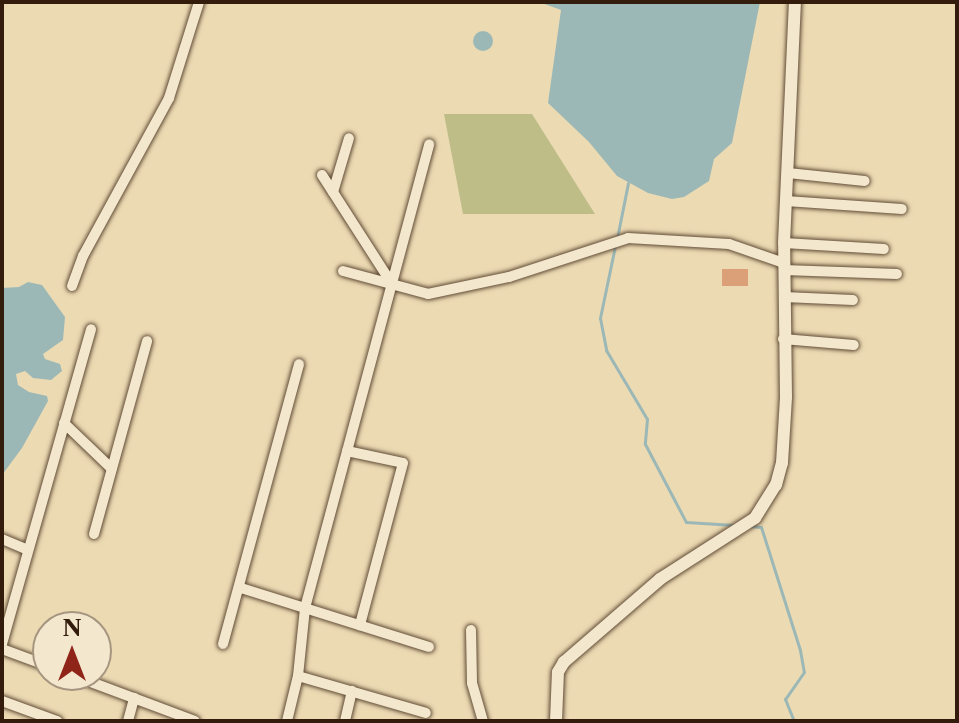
<!DOCTYPE html>
<style>
body{margin:0}
#map{position:relative;width:959px;height:723px;overflow:hidden;background:#ecdab3;font-family:"Libre Caslon Text",serif}
div>[style]{position:absolute}
[style*='--x']{left:calc(var(--x)*1px);top:calc(var(--y)*1px);width:calc(var(--w)*1px);rotate:calc(var(--a)*1deg)}
.green>*{inset:0;background:#bebd88}
.water>*{inset:0;background:#9cb8b6}
.round{border-radius:50%}
.stream>*{height:3px;margin:-1.5px;padding:0 1.5px;transform-origin:1.5px;border-radius:1.5px;background:#9cb8b6}
.building>*{inset:0;background:#dba077}
.roads{filter:drop-shadow(0 0 2px #614c36) drop-shadow(0 0 2px #614c36)}
.minor>*{height:10px;margin:-5px;padding:0 5px;transform-origin:5px;border-radius:5px;background:#f3e7ce}
.tertiary>*{height:12px;margin:-6px;padding:0 6px;transform-origin:6px;border-radius:6px;background:#f3e7ce}
span{translate:-50% -50%;white-space:nowrap;text-align:center;line-height:1.15;-webkit-text-stroke:7px #f3e7ce;paint-order:stroke}
.frame{position:absolute;inset:0;border:4px solid #331c0c;pointer-events:none}
.north{position:absolute;left:32px;top:611px;width:80px;height:80px;box-sizing:border-box;background:#f3e7ce;border:2px solid #a69680;border-radius:50%;rotate:0deg;font-size:22px;font-weight:700;line-height:32px;text-align:center;color:#331c0c}
.north::after{content:'';display:block;margin:auto;width:28px;height:36px;background:#8f2418;clip-path:polygon(50% 0,100% 100%,50% 72%,0 100%)}
</style>
<div id="map">
<div class="green">
<i style="clip-path:polygon(444px 114px,532px 114px,595px 214px,463px 214px)"></i>
</div>
<div class="water">
<i style="clip-path:polygon(539px 2px,760px 2px,732px 143px,714px 159px,709px 181px,684px 197px,672px 199px,648px 193px,617px 176px,589px 142px,548px 103px,561px 10px)"></i>
<i class="round" style="left:473px;top:31px;width:20px;height:20px"></i>
<i style="clip-path:polygon(28px 282px,42px 285px,65px 317px,63px 340px,43px 354px,45px 359px,60px 364px,62px 371px,51px 380px,33px 378px,25px 371px,16px 374px,18px 385px,29px 392px,47px 396px,48px 401px,22px 448px,2px 475px,2px 288px,19px 287px)"></i>
</div>
<div class="stream">
<i style="--x:617;--y:238;--w:56;--a:-78.7"></i>
<i style="--x:615;--y:246;--w:74;--a:101.8"></i>
<i style="--x:600;--y:318;--w:33;--a:79"></i>
<i style="--x:606;--y:350;--w:80;--a:59.3"></i>
<i style="--x:647;--y:419;--w:25;--a:95"></i>
<i style="--x:645;--y:444;--w:88;--a:62.3"></i>
<i style="--x:686;--y:522;--w:48;--a:3.6"></i>
<i style="--x:749;--y:526;--w:12;--a:5"></i>
<i style="--x:761;--y:527;--w:129;--a:72.4"></i>
<i style="--x:800;--y:650;--w:22;--a:80"></i>
<i style="--x:804;--y:672;--w:33;--a:125"></i>
<i style="--x:785;--y:699;--w:24;--a:68"></i>
</div>
<div class="building">
<i style="clip-path:polygon(722px 269px,748px 269px,748px 286px,722px 286px)"></i>
</div>
<div class="roads">
<div class="minor">
<i style="--x:788;--y:173;--w:77;--a:5.9"></i>
<i style="--x:322;--y:175;--w:130;--a:57.3"></i>
<i style="--x:333;--y:192;--w:56;--a:-73.5"></i>
<i style="--x:786;--y:201;--w:116;--a:3.9"></i>
<i style="--x:784;--y:243;--w:100;--a:3.4"></i>
<i style="--x:784;--y:270;--w:113;--a:2"></i>
<i style="--x:343;--y:271;--w:88;--a:15.1"></i>
<i style="--x:428;--y:294;--w:83;--a:-11.9"></i>
<i style="--x:509;--y:277;--w:125;--a:-18.1"></i>
<i style="--x:628;--y:238;--w:101;--a:3.4"></i>
<i style="--x:729;--y:244;--w:58;--a:19.1"></i>
<i style="--x:72;--y:286;--w:32;--a:-70"></i>
<i style="--x:83;--y:256;--w:180;--a:-61.4"></i>
<i style="--x:169;--y:98;--w:101;--a:-72.6"></i>
<i style="--x:784;--y:297;--w:69;--a:2.5"></i>
<i style="--x:783;--y:339;--w:71;--a:4.8"></i>
<i style="--x:64;--y:423;--w:66;--a:43.8"></i>
<i style="--x:347;--y:451;--w:57;--a:12.1"></i>
<i style="--x:403;--y:463;--w:168;--a:104.9"></i>
<i style="--x:94;--y:534;--w:200;--a:-74.6"></i>
<i style="--x:2;--y:539;--w:28;--a:23"></i>
<i style="--x:241;--y:588;--w:197;--a:17.4"></i>
<i style="--x:471;--y:630;--w:53;--a:88.9"></i>
<i style="--x:472;--y:683;--w:40;--a:74"></i>
<i style="--x:2;--y:644;--w:327;--a:-74.2"></i>
<i style="--x:223;--y:644;--w:290;--a:-74.8"></i>
<i style="--x:2;--y:649;--w:49;--a:20.3"></i>
<i style="--x:72;--y:675;--w:131;--a:20.5"></i>
<i style="--x:298;--y:676;--w:133;--a:16.1"></i>
<i style="--x:2;--y:701;--w:59;--a:20"></i>
<i style="--x:128;--y:721;--w:24;--a:-75"></i>
<i style="--x:287;--y:721;--w:46;--a:-76.3"></i>
<i style="--x:298;--y:676;--w:68;--a:-84.1"></i>
<i style="--x:305;--y:608;--w:480;--a:-75"></i>
<i style="--x:345;--y:721;--w:31;--a:-77"></i>
</div>
<div class="tertiary">
<i style="--x:556;--y:721;--w:49;--a:-87.7"></i>
<i style="--x:558;--y:672;--w:12;--a:-59"></i>
<i style="--x:564;--y:662;--w:127;--a:-40.8"></i>
<i style="--x:660;--y:579;--w:113;--a:-32.7"></i>
<i style="--x:755;--y:518;--w:39;--a:-58"></i>
<i style="--x:776;--y:485;--w:23;--a:-75"></i>
<i style="--x:782;--y:463;--w:66;--a:-86.5"></i>
<i style="--x:786;--y:397;--w:154;--a:-90.7"></i>
<i style="--x:784;--y:243;--w:241;--a:-87.4"></i>
</div>
</div>
<div class="frame"></div>
<div class="north">N</div>
</div>
